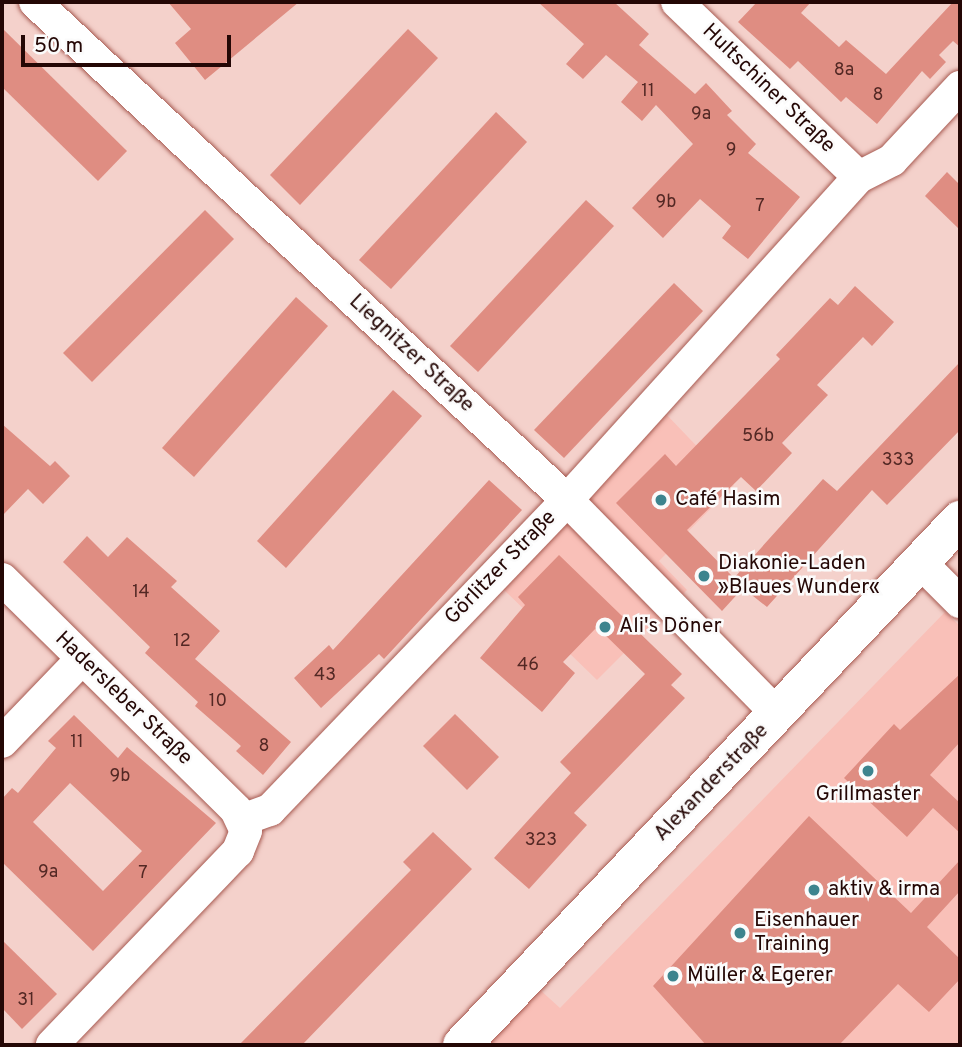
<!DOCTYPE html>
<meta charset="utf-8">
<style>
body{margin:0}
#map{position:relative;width:962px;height:1047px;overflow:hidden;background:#f4d1cb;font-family:Overpass,sans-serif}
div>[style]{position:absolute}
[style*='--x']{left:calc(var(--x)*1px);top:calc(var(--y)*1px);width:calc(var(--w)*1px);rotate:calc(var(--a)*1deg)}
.built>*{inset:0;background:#f9c0b8}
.building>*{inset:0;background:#df8d82}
.roads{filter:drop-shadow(0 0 2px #a75a51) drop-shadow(0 0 2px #a75a51)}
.minor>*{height:32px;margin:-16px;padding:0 16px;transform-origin:16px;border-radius:16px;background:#fff}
.secondary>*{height:38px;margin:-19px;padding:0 19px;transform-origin:19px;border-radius:19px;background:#fff}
.dots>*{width:19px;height:19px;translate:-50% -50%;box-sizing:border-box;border:4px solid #fbfbfb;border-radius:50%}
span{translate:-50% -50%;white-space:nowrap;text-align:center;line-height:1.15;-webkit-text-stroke:5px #fbfbfb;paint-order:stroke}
.number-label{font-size:18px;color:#532824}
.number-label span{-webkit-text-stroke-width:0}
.street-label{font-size:21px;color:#240705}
.poi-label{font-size:21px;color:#240705}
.left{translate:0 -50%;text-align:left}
.frame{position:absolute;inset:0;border:4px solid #240705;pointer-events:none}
.scale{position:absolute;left:21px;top:35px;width:210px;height:32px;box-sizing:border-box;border:4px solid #240705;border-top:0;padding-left:9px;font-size:21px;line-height:24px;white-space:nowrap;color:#240705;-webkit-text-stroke:5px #fbfbfb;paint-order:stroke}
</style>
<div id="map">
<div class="built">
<i style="clip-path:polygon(665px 413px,734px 485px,659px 561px,687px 590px,597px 680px,501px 587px)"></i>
<i style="clip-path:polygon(945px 612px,960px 626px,960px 1045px,463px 1045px,527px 978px,560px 1008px)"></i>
</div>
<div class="building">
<i style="clip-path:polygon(168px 2px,299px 2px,205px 80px,175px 43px,191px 29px)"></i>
<i style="clip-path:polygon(538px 2px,614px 2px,649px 34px,639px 45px,695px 94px,706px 83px,732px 111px,727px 115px,756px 144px,748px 153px,800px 197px,748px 259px,722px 238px,731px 226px,700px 199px,663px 238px,632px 208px,693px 144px,656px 105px,642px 121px,621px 102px,638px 82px,606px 55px,583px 79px,566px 64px,584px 44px)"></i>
<i style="clip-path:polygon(757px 2px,811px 2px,801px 13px,839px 47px,846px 40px,886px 74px,953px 2px,960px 2px,960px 47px,953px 41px,939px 55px,946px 62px,930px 79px,922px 71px,877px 124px,846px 97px,841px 102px,798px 61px,790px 69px,738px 22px)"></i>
<i style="clip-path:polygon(2px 28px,127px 151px,98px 181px,2px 87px)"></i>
<i style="clip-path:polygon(408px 29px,438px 58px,300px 205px,270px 175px)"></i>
<i style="clip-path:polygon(496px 112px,527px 142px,391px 289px,359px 260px)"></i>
<i style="clip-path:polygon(947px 172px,960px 185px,960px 230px,925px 196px)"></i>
<i style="clip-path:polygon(586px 200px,614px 226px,478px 372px,450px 346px)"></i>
<i style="clip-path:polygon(205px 210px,234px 239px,92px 382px,63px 353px)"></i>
<i style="clip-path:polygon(674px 283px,703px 311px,564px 458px,534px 430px)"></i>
<i style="clip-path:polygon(855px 286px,894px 322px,872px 346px,863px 337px,817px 385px,828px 395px,782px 443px,792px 453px,756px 491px,741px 477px,687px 530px,734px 578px,823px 479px,837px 491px,960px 362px,960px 430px,887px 505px,872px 490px,767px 607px,743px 588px,722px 611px,616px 503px,665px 454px,676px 466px,780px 359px,776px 355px,830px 298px,838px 305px)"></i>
<i style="clip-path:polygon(296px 297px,328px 326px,194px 477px,162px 448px)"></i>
<i style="clip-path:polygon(393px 390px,422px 416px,286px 568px,257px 541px)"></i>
<i style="clip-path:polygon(2px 424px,50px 466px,55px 461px,70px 476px,43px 504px,28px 489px,2px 516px)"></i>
<i style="clip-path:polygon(489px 480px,522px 510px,384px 659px,379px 654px,321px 708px,294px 678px,329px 645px,333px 650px)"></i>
<i style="clip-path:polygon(87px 536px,108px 557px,127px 537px,177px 581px,171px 587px,220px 631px,195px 659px,291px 742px,263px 775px,236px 751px,241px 746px,195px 706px,198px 702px,145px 653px,150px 647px,63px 562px)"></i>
<i style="clip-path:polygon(559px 555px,682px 674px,671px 685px,685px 698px,574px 813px,587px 825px,529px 889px,494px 858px,571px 773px,560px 762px,645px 674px,597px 627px,563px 662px,575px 673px,542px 712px,480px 658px,525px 605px,518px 597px)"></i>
<i style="clip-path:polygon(960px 674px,960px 742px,930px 775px,960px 803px,960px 833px,933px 808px,907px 837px,844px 778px,894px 724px,900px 730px)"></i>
<i style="clip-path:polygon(455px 714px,499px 757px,467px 790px,423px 746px)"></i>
<i style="clip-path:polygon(evenodd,74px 715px,118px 758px,127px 747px,216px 823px,93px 951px,2px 862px,2px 799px,12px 788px,18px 793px,56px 748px,48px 741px,74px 715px,70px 783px,142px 851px,103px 891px,33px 822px,70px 783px)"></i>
<i style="clip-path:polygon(809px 816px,911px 913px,960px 860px,960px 891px,927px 927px,960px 959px,960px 979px,929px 1012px,898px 984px,839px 1045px,706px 1045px,653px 986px)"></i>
<i style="clip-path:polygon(433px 832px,472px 869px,302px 1045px,239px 1045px,411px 870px,403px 862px)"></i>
<i style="clip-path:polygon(2px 940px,57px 994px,22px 1029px,2px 1008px)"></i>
</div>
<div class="roads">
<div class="minor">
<i style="--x:35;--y:2;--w:729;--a:43.11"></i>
<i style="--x:567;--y:500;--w:301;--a:45.5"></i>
<i style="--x:677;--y:2;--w:252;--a:43.9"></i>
<i style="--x:920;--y:562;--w:57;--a:45"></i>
<i style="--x:2;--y:579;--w:329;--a:44.6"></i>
<i style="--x:236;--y:810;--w:23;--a:65"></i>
<i style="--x:246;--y:831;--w:22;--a:112"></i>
<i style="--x:238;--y:851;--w:269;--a:133.8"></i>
<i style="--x:2;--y:742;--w:115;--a:-46.1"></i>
<i style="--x:242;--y:820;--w:30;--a:-20"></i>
<i style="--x:270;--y:810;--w:429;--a:-46.2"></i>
<i style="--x:567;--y:500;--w:435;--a:-47.9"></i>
<i style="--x:859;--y:177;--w:37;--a:-27"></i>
<i style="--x:892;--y:160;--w:100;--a:-47"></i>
</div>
<div class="secondary">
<i style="--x:462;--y:1045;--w:724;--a:-46.51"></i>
</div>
</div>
<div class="dots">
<i style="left:661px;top:500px;background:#3d848e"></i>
<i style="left:704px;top:576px;background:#3d848e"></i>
<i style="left:605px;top:627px;background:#3d848e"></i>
<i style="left:868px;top:771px;background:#3d848e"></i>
<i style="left:814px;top:890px;background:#3d848e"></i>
<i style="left:740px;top:933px;background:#3d848e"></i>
<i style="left:673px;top:976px;background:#3d848e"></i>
</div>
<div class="number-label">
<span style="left:844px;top:71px">8a</span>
<span style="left:648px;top:92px">11</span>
<span style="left:878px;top:96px">8</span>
<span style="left:701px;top:115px">9a</span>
<span style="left:731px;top:151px">9</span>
<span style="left:666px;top:203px">9b</span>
<span style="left:760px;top:207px">7</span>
<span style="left:758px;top:437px">56b</span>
<span style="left:898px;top:461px">333</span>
<span style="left:141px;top:593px">14</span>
<span style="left:182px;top:642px">12</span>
<span style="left:528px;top:666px">46</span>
<span style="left:325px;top:676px">43</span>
<span style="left:218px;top:702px">10</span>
<span style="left:77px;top:743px">11</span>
<span style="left:264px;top:747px">8</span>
<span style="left:120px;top:777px">9b</span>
<span style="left:541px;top:841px">323</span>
<span style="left:48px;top:873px">9a</span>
<span style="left:143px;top:874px">7</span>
<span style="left:26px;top:1001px">31</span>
</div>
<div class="street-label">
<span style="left:768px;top:89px;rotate:44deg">Hultschiner Straße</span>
<span style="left:411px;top:354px;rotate:43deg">Liegnitzer Straße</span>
<span style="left:501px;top:568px;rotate:-46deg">Görlitzer Straße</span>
<span style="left:123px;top:699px;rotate:44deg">Hadersleber Straße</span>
<span style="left:712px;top:783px;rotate:-46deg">Alexanderstraße</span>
</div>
<div class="poi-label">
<span class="left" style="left:675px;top:500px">Café Hasim</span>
<span class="left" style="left:718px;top:576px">Diakonie-Laden<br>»Blaues Wunder«</span>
<span class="left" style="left:619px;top:627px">Ali's Döner</span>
<span style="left:868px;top:795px">Grillmaster</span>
<span class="left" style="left:828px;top:890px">aktiv &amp; irma</span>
<span class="left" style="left:754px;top:933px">Eisenhauer<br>Training</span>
<span class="left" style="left:687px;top:976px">Müller &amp; Egerer</span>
</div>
<div class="frame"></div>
<div class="scale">50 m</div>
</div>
